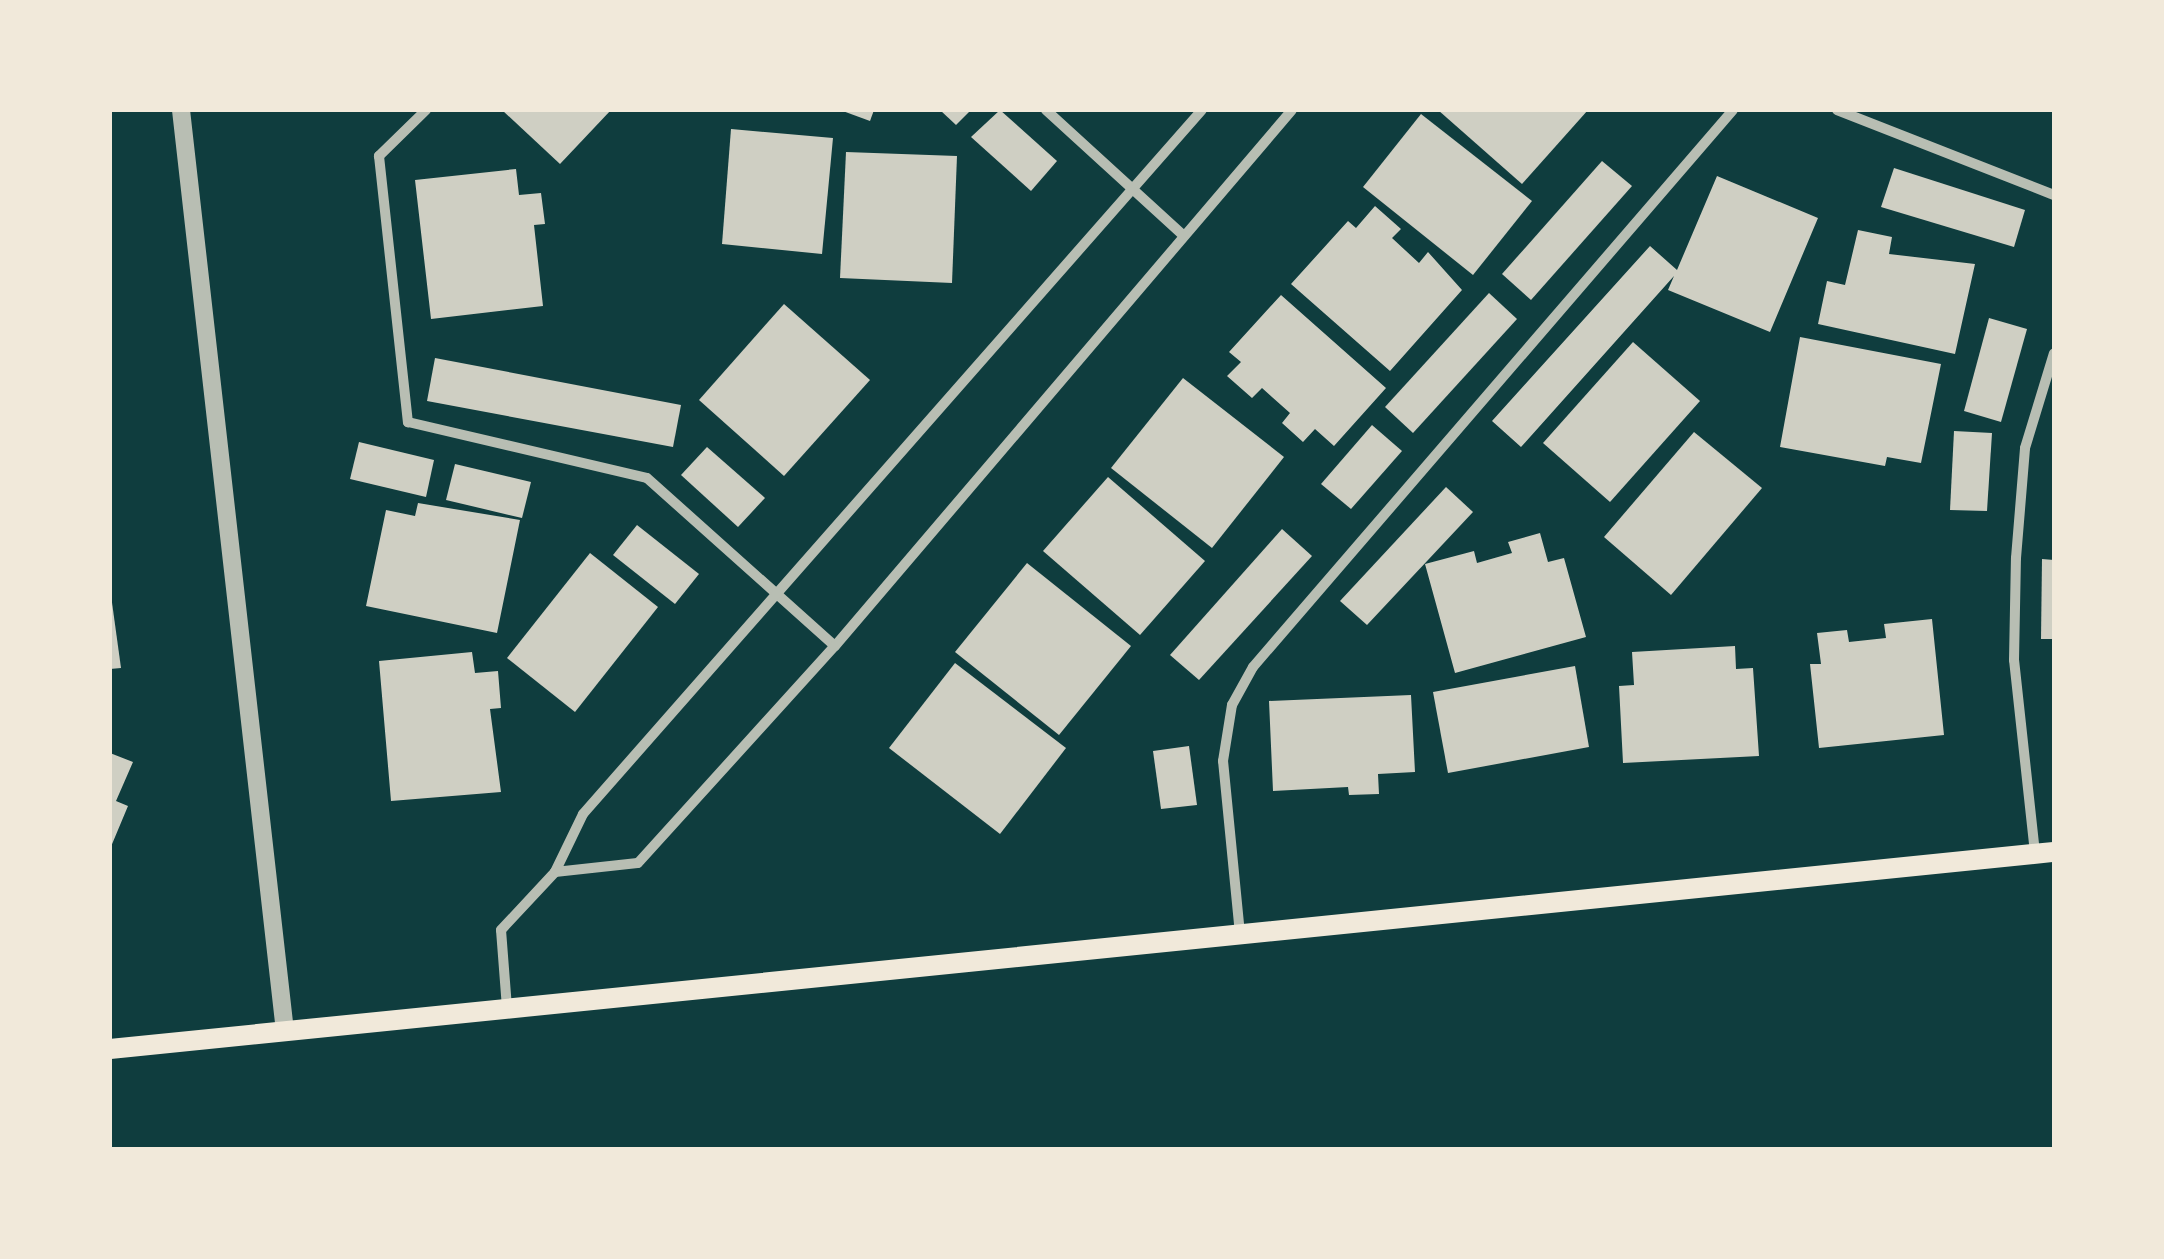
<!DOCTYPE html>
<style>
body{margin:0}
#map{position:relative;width:2164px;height:1259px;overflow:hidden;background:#0f3d3e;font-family:"Alegreya Sans",sans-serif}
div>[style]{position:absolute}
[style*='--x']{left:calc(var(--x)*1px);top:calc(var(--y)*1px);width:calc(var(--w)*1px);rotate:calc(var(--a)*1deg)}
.building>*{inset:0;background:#cfcfc3}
.minor>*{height:10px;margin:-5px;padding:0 5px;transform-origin:5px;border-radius:5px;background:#b8beb3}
.tertiary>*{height:18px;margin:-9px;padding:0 9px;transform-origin:9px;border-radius:9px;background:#b8beb3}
.secondary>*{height:20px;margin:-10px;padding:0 10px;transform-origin:10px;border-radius:10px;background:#f1e9da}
span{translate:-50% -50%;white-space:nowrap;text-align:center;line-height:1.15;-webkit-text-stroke:8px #f1e9da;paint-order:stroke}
.frame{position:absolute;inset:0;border:112px solid #f1e9da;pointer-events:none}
</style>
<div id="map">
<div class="building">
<i style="clip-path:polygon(502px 110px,611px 110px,560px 164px)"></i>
<i style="clip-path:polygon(840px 110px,874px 110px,870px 121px)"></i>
<i style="clip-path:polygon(940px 110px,971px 110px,956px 125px)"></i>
<i style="clip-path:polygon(1000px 110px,1057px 161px,1031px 191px,971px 137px)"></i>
<i style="clip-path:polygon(1438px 110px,1588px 110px,1522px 184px)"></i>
<i style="clip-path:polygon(1421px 114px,1532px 201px,1473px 275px,1363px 187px)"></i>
<i style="clip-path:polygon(731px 129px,833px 138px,822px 254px,722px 244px)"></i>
<i style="clip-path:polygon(846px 152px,957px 156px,952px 283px,840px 278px)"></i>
<i style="clip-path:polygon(1602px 161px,1632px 186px,1531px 300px,1502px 274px)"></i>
<i style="clip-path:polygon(1894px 168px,2025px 210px,2014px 247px,1881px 207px)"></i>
<i style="clip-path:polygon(516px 169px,519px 195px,541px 193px,545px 224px,534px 225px,543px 306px,431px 319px,415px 180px)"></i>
<i style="clip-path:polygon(1717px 176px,1818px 218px,1770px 332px,1668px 290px,1674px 276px,1521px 447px,1492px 421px,1650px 246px,1677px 270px)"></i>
<i style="clip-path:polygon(1375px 206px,1401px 229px,1392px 238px,1419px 263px,1428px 252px,1462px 290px,1390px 371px,1291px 284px,1348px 221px,1356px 228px)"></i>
<i style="clip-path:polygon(1858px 230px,1892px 237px,1889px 254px,1975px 264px,1955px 354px,1818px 324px,1827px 281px,1845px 285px)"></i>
<i style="clip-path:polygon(1489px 293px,1517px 319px,1413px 433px,1385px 407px)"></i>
<i style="clip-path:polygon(1281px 295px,1386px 388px,1334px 446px,1315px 429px,1303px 442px,1282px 423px,1290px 413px,1262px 388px,1252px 398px,1227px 376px,1241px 362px,1229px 352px)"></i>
<i style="clip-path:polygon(784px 304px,870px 380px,784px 476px,699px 400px)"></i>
<i style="clip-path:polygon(1989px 318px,2027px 329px,2001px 422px,1964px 411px)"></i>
<i style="clip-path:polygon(1800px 337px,1941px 364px,1921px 463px,1887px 457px,1885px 466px,1780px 447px)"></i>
<i style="clip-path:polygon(1633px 342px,1700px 401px,1610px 502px,1543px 443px)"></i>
<i style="clip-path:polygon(435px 358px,681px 405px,673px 447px,427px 401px)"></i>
<i style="clip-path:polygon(1183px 378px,1284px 457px,1212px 548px,1111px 468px)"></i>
<i style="clip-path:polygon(1372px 425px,1402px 451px,1351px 509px,1321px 484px)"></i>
<i style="clip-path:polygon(1954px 431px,1992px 433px,1987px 511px,1950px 510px)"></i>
<i style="clip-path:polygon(1694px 432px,1762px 488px,1671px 595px,1604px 537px)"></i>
<i style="clip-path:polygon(359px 442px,434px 460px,426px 497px,350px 479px)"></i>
<i style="clip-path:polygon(707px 447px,765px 498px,738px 527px,681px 475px)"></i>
<i style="clip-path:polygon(455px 464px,531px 482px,522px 518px,446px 500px)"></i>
<i style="clip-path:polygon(1108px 477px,1205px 561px,1140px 635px,1043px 551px)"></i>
<i style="clip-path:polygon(1446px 487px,1473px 512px,1367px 625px,1340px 601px)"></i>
<i style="clip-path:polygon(418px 503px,520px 520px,497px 633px,366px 606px,386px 510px,415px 516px)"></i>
<i style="clip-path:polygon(637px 525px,699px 574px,675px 604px,613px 555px)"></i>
<i style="clip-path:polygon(1282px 529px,1312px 556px,1199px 680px,1170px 655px)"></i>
<i style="clip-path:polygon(1540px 533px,1548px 562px,1564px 558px,1586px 637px,1455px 673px,1425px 564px,1474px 551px,1477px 563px,1512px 553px,1508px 542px)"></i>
<i style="clip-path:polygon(590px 553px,658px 607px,575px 712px,507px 658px)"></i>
<i style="clip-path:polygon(2042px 559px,2054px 560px,2054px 639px,2041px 639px)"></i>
<i style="clip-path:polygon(1027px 563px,1131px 646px,1059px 735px,955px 652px)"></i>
<i style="clip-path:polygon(110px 588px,121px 668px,110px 669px)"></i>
<i style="clip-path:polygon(1932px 619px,1944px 735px,1819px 748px,1810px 664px,1821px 664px,1817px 633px,1847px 630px,1849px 642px,1886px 638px,1884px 624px)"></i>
<i style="clip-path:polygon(1735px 646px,1736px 669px,1753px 668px,1759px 756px,1623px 763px,1619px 686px,1634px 685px,1632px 652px)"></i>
<i style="clip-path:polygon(472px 652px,475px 673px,498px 671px,501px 708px,490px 709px,501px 792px,391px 801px,379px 661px)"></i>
<i style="clip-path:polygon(955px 663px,1066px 748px,1000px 834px,889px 748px)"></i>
<i style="clip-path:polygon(1575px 666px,1589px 747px,1448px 773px,1433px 692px)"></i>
<i style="clip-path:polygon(1411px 695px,1415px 772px,1378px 774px,1379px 794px,1349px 795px,1348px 787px,1273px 791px,1269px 701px)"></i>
<i style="clip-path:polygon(1189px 746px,1197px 805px,1161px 809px,1153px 751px)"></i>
<i style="clip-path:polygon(110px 753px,133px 762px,116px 801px,128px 806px,110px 849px)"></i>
</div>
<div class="minor">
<i style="--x:426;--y:110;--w:66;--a:135.6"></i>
<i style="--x:379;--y:156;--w:268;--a:83.8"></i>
<i style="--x:408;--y:422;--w:245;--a:13.2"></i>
<i style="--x:647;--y:478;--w:252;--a:41.8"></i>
<i style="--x:1046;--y:110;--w:185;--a:42.4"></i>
<i style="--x:1837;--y:110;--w:233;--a:21.4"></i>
<i style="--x:2035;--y:853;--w:194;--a:-96.2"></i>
<i style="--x:2014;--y:660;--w:102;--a:-88.9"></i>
<i style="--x:2016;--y:558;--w:110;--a:-85.3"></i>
<i style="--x:2025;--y:448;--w:99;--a:-73"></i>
<i style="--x:555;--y:872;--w:83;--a:-6.2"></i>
<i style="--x:638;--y:863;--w:293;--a:-47.8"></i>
<i style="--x:835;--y:646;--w:704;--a:-49.55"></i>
<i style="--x:1240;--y:934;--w:174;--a:-95.6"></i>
<i style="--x:1223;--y:761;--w:57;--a:-80.9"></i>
<i style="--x:1232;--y:705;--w:43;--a:-61.1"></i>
<i style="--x:1253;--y:667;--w:735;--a:-49.25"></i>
<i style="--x:507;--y:1008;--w:78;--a:-94.4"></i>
<i style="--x:501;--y:930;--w:79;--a:-47"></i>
<i style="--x:555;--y:872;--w:64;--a:-64.2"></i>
<i style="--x:583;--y:814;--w:937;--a:-48.68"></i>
</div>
<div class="tertiary">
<i style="--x:181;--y:110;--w:927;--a:83.56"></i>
</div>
<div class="secondary">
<i style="--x:110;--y:1049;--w:1954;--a:-5.79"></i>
</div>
<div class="frame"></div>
</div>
